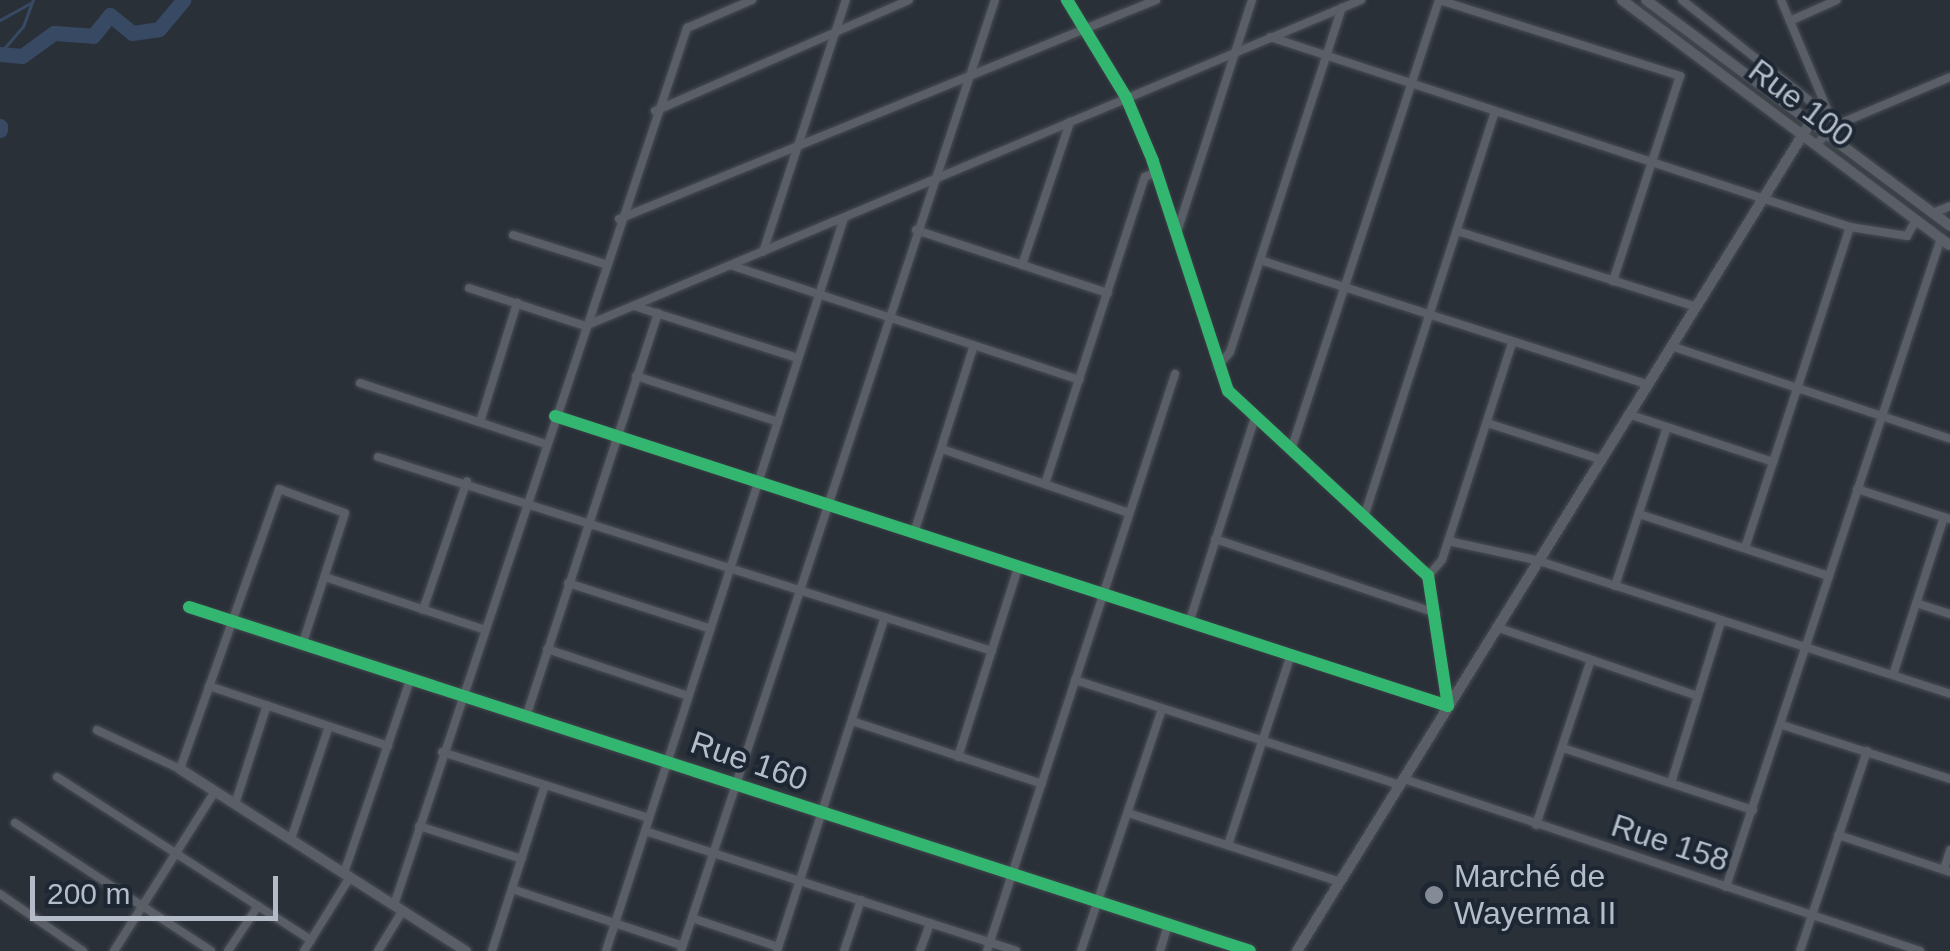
<!DOCTYPE html>
<meta charset="utf-8">
<style>
body{margin:0}
#map{position:relative;width:1950px;height:951px;overflow:hidden;background:#2a3038;font-family:Helvetica,sans-serif}
div>[style]{position:absolute}
[style*='--x']{left:calc(var(--x)*1px);top:calc(var(--y)*1px);width:calc(var(--w)*1px);rotate:calc(var(--a)*1deg)}
.stream>*{height:2.5px;margin:-1.25px;padding:0 1.25px;transform-origin:1.25px;border-radius:1.25px;background:#384963}
.river>*{height:15px;margin:-7.5px;padding:0 7.5px;transform-origin:7.5px;border-radius:7.5px;background:#384963}
.roads{filter:drop-shadow(0 0 2px #484c53) drop-shadow(0 0 2px #484c53)}
.minor>*{height:8px;margin:-4px;padding:0 4px;transform-origin:4px;border-radius:4px;background:#5a5e66}
.tertiary>*{height:10px;margin:-5px;padding:0 5px;transform-origin:5px;border-radius:5px;background:#5a5e66}
.cycleway>*{height:12px;margin:-6px;padding:0 6px;transform-origin:6px;border-radius:6px;background:#33b770}
.dots>*{width:28px;height:28px;translate:-50% -50%;box-sizing:border-box;border:5px solid #1d2633;border-radius:50%}
span{translate:-50% -50%;white-space:nowrap;text-align:center;line-height:1.15;-webkit-text-stroke:8px #1d2633;paint-order:stroke}
.street-label{font-size:32px;color:#b4bcc9}
.poi-label{font-size:32px;color:#b4bcc9}
.left{translate:0 -50%;text-align:left}
.scale{position:absolute;left:30px;top:876px;width:248px;height:45px;box-sizing:border-box;border:5px solid #b4bcc9;border-top:0;padding-left:12px;font-size:30px;line-height:35px;white-space:nowrap;color:#b4bcc9;-webkit-text-stroke:8px #1d2633;paint-order:stroke}
</style>
<div id="map">
<div class="stream">
<i style="--x:0;--y:20;--w:35;--a:-29"></i>
<i style="--x:0;--y:53;--w:35;--a:-49"></i>
<i style="--x:23;--y:27;--w:29;--a:-70"></i>
</div>
<div class="river">
<i style="--x:0;--y:54;--w:22;--a:5"></i>
<i style="--x:22;--y:56;--w:39;--a:-36"></i>
<i style="--x:54;--y:33;--w:39;--a:4"></i>
<i style="--x:93;--y:36;--w:27;--a:-51"></i>
<i style="--x:110;--y:15;--w:28;--a:39"></i>
<i style="--x:132;--y:33;--w:27;--a:-8"></i>
<i style="--x:159;--y:29;--w:38;--a:-50"></i>
<i style="--x:0;--y:126;--w:4;--a:90"></i>
</div>
<div class="roads">
<div class="minor">
<i style="--x:1682;--y:0;--w:200;--a:38.3"></i>
<i style="--x:1781;--y:0;--w:121;--a:67.1"></i>
<i style="--x:1790;--y:21;--w:51;--a:-24.1"></i>
<i style="--x:1270;--y:37;--w:610;--a:18.14"></i>
<i style="--x:1850;--y:227;--w:58;--a:9"></i>
<i style="--x:1907;--y:236;--w:18;--a:-61"></i>
<i style="--x:655;--y:111;--w:277;--a:-23.6"></i>
<i style="--x:1815;--y:145;--w:32;--a:-41"></i>
<i style="--x:1839;--y:124;--w:121;--a:-22.9"></i>
<i style="--x:1933;--y:213;--w:18;--a:-22"></i>
<i style="--x:619;--y:219;--w:580;--a:-22.19"></i>
<i style="--x:1178;--y:229;--w:241;--a:-72.1"></i>
<i style="--x:916;--y:230;--w:202;--a:18.2"></i>
<i style="--x:1457;--y:231;--w:251;--a:17.6"></i>
<i style="--x:513;--y:235;--w:96;--a:17.5"></i>
<i style="--x:763;--y:252;--w:265;--a:-71.8"></i>
<i style="--x:1260;--y:260;--w:406;--a:17.8"></i>
<i style="--x:1022;--y:265;--w:151;--a:-71.4"></i>
<i style="--x:733;--y:266;--w:365;--a:18.2"></i>
<i style="--x:469;--y:288;--w:122;--a:18.1"></i>
<i style="--x:585;--y:326;--w:842;--a:-22.79"></i>
<i style="--x:637;--y:307;--w:169;--a:17.6"></i>
<i style="--x:1671;--y:346;--w:294;--a:18.4"></i>
<i style="--x:1218;--y:366;--w:18;--a:-49"></i>
<i style="--x:1230;--y:352;--w:362;--a:-72"></i>
<i style="--x:636;--y:376;--w:149;--a:17.9"></i>
<i style="--x:360;--y:383;--w:196;--a:18.2"></i>
<i style="--x:1628;--y:414;--w:153;--a:18.3"></i>
<i style="--x:555;--y:416;--w:939;--a:17.99"></i>
<i style="--x:1448;--y:706;--w:132;--a:-98.7"></i>
<i style="--x:1428;--y:576;--w:272;--a:-137.2"></i>
<i style="--x:1228;--y:391;--w:242;--a:-108.1"></i>
<i style="--x:1153;--y:161;--w:69;--a:-112.9"></i>
<i style="--x:1126;--y:97;--w:114;--a:-121.3"></i>
<i style="--x:480;--y:422;--w:125;--a:-72.7"></i>
<i style="--x:1487;--y:423;--w:118;--a:17.8"></i>
<i style="--x:942;--y:449;--w:198;--a:18.9"></i>
<i style="--x:1291;--y:450;--w:474;--a:-71.8"></i>
<i style="--x:1439;--y:0;--w:253;--a:17.5"></i>
<i style="--x:1680;--y:76;--w:216;--a:108.1"></i>
<i style="--x:378;--y:457;--w:644;--a:17.53"></i>
<i style="--x:1045;--y:484;--w:323;--a:-72"></i>
<i style="--x:1145;--y:177;--w:12;--a:-24"></i>
<i style="--x:1857;--y:489;--w:98;--a:17.9"></i>
<i style="--x:1639;--y:514;--w:200;--a:18.1"></i>
<i style="--x:1364;--y:517;--w:426;--a:-72.1"></i>
<i style="--x:914;--y:533;--w:197;--a:-72.3"></i>
<i style="--x:1215;--y:539;--w:233;--a:18.5"></i>
<i style="--x:1448;--y:541;--w:90;--a:12.2"></i>
<i style="--x:1536;--y:560;--w:435;--a:17.9"></i>
<i style="--x:1745;--y:548;--w:338;--a:-71.9"></i>
<i style="--x:1428;--y:576;--w:21;--a:-49"></i>
<i style="--x:1442;--y:560;--w:228;--a:-72.1"></i>
<i style="--x:325;--y:577;--w:165;--a:18.3"></i>
<i style="--x:568;--y:583;--w:150;--a:17.8"></i>
<i style="--x:1615;--y:586;--w:167;--a:-71.9"></i>
<i style="--x:1916;--y:603;--w:36;--a:18"></i>
<i style="--x:189;--y:607;--w:45;--a:18"></i>
<i style="--x:423;--y:610;--w:136;--a:-71.2"></i>
<i style="--x:1189;--y:623;--w:216;--a:-72.2"></i>
<i style="--x:1496;--y:627;--w:213;--a:18.9"></i>
<i style="--x:547;--y:649;--w:149;--a:18.4"></i>
<i style="--x:1893;--y:675;--w:166;--a:-72.1"></i>
<i style="--x:1075;--y:680;--w:342;--a:17.9"></i>
<i style="--x:209;--y:686;--w:189;--a:18.5"></i>
<i style="--x:526;--y:717;--w:425;--a:-71.9"></i>
<i style="--x:852;--y:721;--w:200;--a:18.3"></i>
<i style="--x:1782;--y:725;--w:176;--a:17.8"></i>
<i style="--x:97;--y:730;--w:92;--a:25.2"></i>
<i style="--x:180;--y:769;--w:297;--a:-70.5"></i>
<i style="--x:279;--y:489;--w:70;--a:20"></i>
<i style="--x:345;--y:513;--w:139;--a:108"></i>
<i style="--x:1563;--y:748;--w:200;--a:18.1"></i>
<i style="--x:442;--y:752;--w:217;--a:17.7"></i>
<i style="--x:958;--y:757;--w:198;--a:-72.4"></i>
<i style="--x:57;--y:777;--w:302;--a:32.7"></i>
<i style="--x:1404;--y:779;--w:544;--a:18.43"></i>
<i style="--x:1671;--y:783;--w:170;--a:-72.8"></i>
<i style="--x:235;--y:804;--w:104;--a:-72.1"></i>
<i style="--x:1128;--y:813;--w:223;--a:18"></i>
<i style="--x:15;--y:823;--w:234;--a:33.1"></i>
<i style="--x:1536;--y:825;--w:174;--a:-71.6"></i>
<i style="--x:419;--y:826;--w:108;--a:17.8"></i>
<i style="--x:645;--y:831;--w:390;--a:17.9"></i>
<i style="--x:1838;--y:835;--w:118;--a:18.3"></i>
<i style="--x:291;--y:839;--w:119;--a:-71.4"></i>
<i style="--x:1228;--y:845;--w:198;--a:-71.7"></i>
<i style="--x:1944;--y:869;--w:20;--a:-72"></i>
<i style="--x:344;--y:873;--w:204;--a:-71.1"></i>
<i style="--x:1726;--y:887;--w:684;--a:-71.67"></i>
<i style="--x:512;--y:889;--w:180;--a:18.4"></i>
<i style="--x:0;--y:894;--w:101;--a:34.5"></i>
<i style="--x:394;--y:905;--w:925;--a:-71.53"></i>
<i style="--x:687;--y:28;--w:71;--a:-23.3"></i>
<i style="--x:692;--y:918;--w:91;--a:18.6"></i>
<i style="--x:114;--y:951;--w:189;--a:-57.7"></i>
<i style="--x:228;--y:951;--w:54;--a:-56.3"></i>
<i style="--x:304;--y:951;--w:87;--a:-58.1"></i>
<i style="--x:378;--y:951;--w:48;--a:-58.6"></i>
<i style="--x:492;--y:951;--w:174;--a:-72.3"></i>
<i style="--x:606;--y:951;--w:771;--a:-72.01"></i>
<i style="--x:681;--y:951;--w:1001;--a:-71.73"></i>
<i style="--x:777;--y:951;--w:351;--a:-72.1"></i>
<i style="--x:844;--y:951;--w:54;--a:-71.6"></i>
<i style="--x:920;--y:951;--w:30;--a:-70"></i>
<i style="--x:987;--y:951;--w:607;--a:-71.95"></i>
<i style="--x:1081;--y:951;--w:255;--a:-71.5"></i>
<i style="--x:1160;--y:951;--w:27;--a:-73"></i>
<i style="--x:1800;--y:951;--w:211;--a:-71.5"></i>
</div>
<div class="tertiary">
<i style="--x:1622;--y:0;--w:409;--a:36.8"></i>
<i style="--x:1646;--y:0;--w:379;--a:36.6"></i>
<i style="--x:232;--y:621;--w:1070;--a:17.96"></i>
<i style="--x:180;--y:769;--w:339;--a:32.5"></i>
<i style="--x:1297;--y:951;--w:974;--a:-58.22"></i>
</div>
</div>
<div class="cycleway">
<i style="--x:555;--y:416;--w:939;--a:17.99"></i>
<i style="--x:1448;--y:706;--w:132;--a:-98.7"></i>
<i style="--x:1428;--y:576;--w:272;--a:-137.2"></i>
<i style="--x:1228;--y:391;--w:242;--a:-108.1"></i>
<i style="--x:1153;--y:161;--w:69;--a:-112.9"></i>
<i style="--x:1126;--y:97;--w:114;--a:-121.3"></i>
<i style="--x:189;--y:607;--w:1115;--a:17.96"></i>
</div>
<div class="dots">
<i style="left:1434px;top:895px;background:#848b96"></i>
</div>
<div class="street-label">
<span style="left:1801px;top:103px;rotate:37deg">Rue 100</span>
<span style="left:749px;top:761px;rotate:19deg">Rue 160</span>
<span style="left:1670px;top:843px;rotate:18deg">Rue 158</span>
</div>
<div class="poi-label">
<span class="left" style="left:1454px;top:895px">Marché de<br>Wayerma II</span>
</div>
<div class="scale">200 m</div>
</div>
